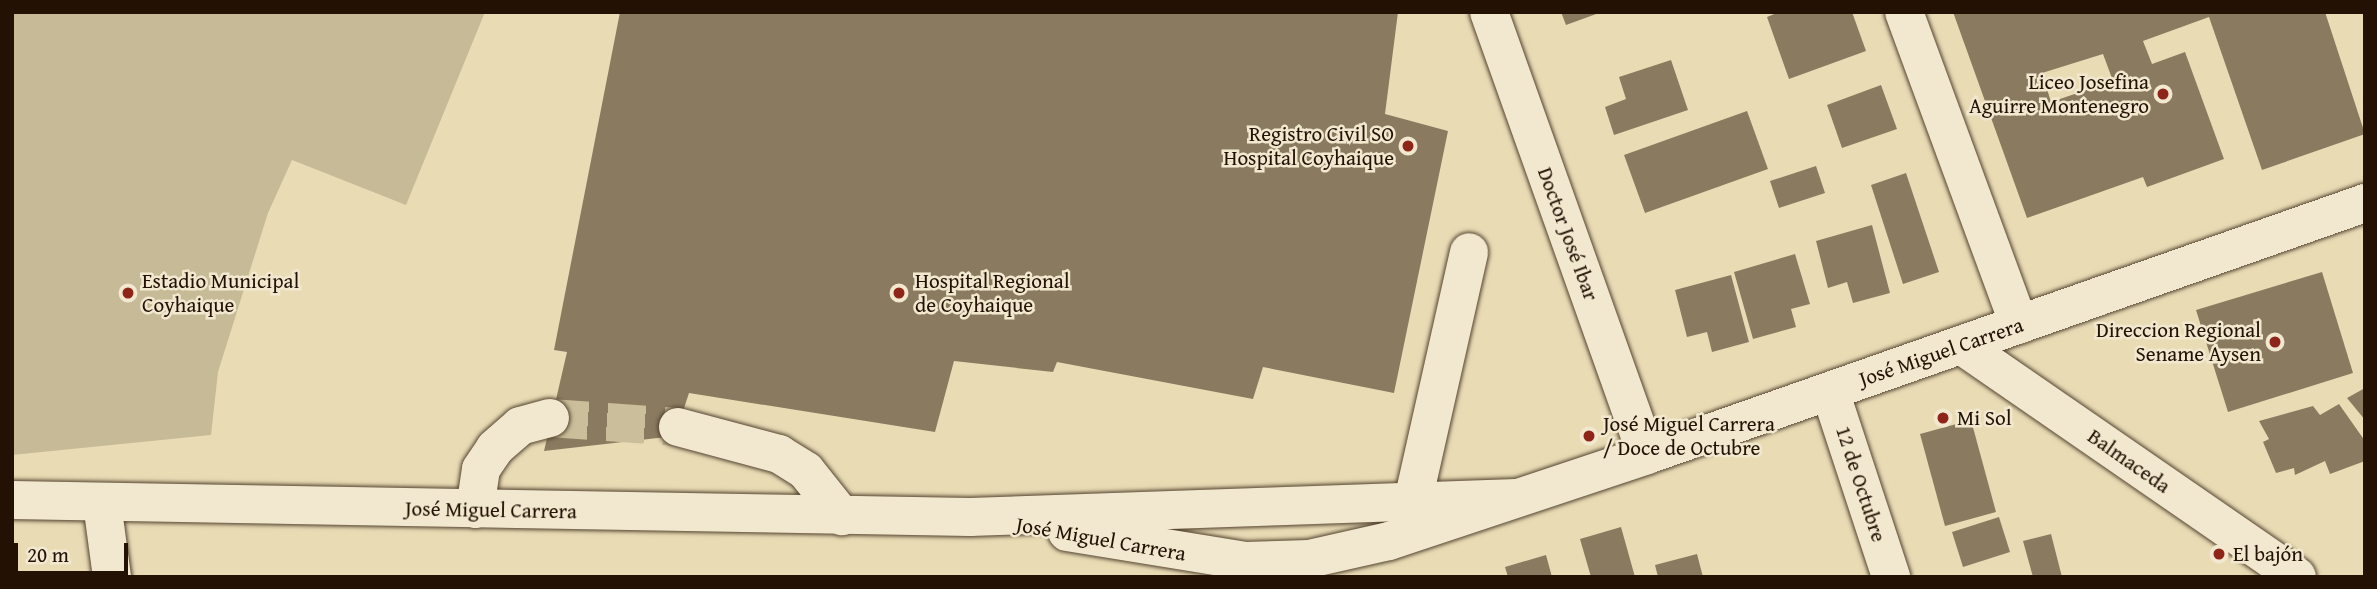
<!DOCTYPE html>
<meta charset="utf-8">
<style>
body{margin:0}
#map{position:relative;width:2377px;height:589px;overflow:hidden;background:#e9dcb5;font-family:"Gentium Book Plus",serif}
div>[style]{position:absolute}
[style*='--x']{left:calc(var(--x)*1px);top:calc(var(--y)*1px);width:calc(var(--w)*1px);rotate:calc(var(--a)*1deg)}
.green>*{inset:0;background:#c7ba97}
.building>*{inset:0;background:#8a7b60}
.minor-tunnel>*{height:38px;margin-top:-19px;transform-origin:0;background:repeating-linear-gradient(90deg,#cbbe9a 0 38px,transparent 0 57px)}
.roads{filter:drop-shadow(0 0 2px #544430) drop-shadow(0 0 2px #544430)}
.minor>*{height:38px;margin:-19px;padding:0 19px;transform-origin:19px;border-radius:19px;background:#f1e8cf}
.dots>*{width:19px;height:19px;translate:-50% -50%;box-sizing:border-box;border:4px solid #f1e8cf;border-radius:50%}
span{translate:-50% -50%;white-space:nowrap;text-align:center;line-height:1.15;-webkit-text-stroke:5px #f1e8cf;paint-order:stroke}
.poi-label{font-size:21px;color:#231204}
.right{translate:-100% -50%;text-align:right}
.left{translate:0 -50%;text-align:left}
.street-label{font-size:21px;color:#231204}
.frame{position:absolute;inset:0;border:14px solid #231204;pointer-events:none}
.scale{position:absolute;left:14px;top:543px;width:114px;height:32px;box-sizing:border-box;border:4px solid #231204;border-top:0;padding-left:9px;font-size:21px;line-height:24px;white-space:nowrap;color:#231204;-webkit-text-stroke:5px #f1e8cf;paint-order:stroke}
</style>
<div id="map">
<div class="green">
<i style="clip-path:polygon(12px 12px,485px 12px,406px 205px,292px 160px,268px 213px,218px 372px,211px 435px,12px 455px)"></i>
</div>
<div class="building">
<i style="clip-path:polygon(620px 12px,1398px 12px,1385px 114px,1448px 131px,1394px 393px,1263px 367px,1253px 399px,1057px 362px,1053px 372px,954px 361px,935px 432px,689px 393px,675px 436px,544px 451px,567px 352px,554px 350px)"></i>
<i style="clip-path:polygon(1561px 12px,1599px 12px,1599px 13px,1566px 25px)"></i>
<i style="clip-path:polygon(1779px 12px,1852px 12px,1866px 51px,1789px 79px,1767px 17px)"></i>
<i style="clip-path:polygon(evenodd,1953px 12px,2325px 12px,2365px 134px,2262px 170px,2209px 17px,2143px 41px,2152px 64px,2185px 52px,2224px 159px,2147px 187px,2143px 177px,2027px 218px,1953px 12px,2103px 54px,2113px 81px,2051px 102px,2042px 73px,2103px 54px)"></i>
<i style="clip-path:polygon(1671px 60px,1688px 110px,1614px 135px,1605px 107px,1626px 99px,1619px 77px)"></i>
<i style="clip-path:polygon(1881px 85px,1897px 129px,1842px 148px,1827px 105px)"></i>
<i style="clip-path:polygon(1747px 111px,1768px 169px,1645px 213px,1624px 155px)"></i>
<i style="clip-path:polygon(1816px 166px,1825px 193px,1779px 208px,1770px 181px)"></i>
<i style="clip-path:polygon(1906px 173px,1939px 272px,1903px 284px,1871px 185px)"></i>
<i style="clip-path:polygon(1872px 225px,1890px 293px,1853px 303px,1847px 282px,1828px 288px,1816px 241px)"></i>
<i style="clip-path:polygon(1795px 254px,1810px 304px,1791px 309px,1796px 327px,1753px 339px,1734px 272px)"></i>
<i style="clip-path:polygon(2322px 272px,2353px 373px,2228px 412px,2196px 310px)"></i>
<i style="clip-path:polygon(1731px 275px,1749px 342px,1712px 352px,1707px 332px,1687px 337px,1675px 290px)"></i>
<i style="clip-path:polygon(2365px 388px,2365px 420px,2347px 398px)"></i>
<i style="clip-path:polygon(2339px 404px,2365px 441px,2365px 461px,2330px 474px,2325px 461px,2295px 475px,2294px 468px,2276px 473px,2263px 442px,2269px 439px,2259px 421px,2313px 406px,2320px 415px)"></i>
<i style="clip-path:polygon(1971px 420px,1996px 512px,1945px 526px,1920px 434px)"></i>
<i style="clip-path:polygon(1999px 517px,2010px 552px,1963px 567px,1952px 532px)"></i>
<i style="clip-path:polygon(1621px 527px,1635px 577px,1591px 577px,1580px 539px)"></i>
<i style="clip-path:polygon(2051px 534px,2062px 577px,2033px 577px,2023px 541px)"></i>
<i style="clip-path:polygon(1697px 554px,1703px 577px,1658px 577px,1655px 565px)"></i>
<i style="clip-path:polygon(1546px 555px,1552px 577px,1508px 577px,1505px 567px)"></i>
</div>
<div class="minor-tunnel">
<i style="--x:550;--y:418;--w:128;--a:4"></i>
</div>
<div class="roads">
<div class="minor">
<i style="--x:1489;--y:12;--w:470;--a:70.4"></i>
<i style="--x:1904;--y:12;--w:333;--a:69.8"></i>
<i style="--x:1961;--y:345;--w:408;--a:34.6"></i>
<i style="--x:1830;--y:391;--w:196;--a:71.8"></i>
<i style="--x:678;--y:427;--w:105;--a:15"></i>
<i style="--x:779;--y:454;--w:32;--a:32"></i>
<i style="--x:806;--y:471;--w:58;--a:51.3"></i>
<i style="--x:12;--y:500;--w:958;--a:1.02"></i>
<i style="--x:970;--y:517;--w:547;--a:-1.99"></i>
<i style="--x:1413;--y:501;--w:255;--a:-77.3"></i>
<i style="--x:102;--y:503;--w:75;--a:82.3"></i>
<i style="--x:475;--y:509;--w:40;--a:-81.5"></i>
<i style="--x:481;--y:469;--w:25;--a:-56"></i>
<i style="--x:495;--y:448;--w:33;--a:-41"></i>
<i style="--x:520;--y:426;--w:31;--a:-15"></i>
<i style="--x:1067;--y:532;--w:181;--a:9.2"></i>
<i style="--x:1246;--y:561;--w:63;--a:-1.8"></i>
<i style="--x:1309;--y:559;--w:82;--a:-12.7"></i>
<i style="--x:1389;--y:541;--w:272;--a:-18.4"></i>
<i style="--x:1647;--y:455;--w:761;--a:-19.34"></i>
</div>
</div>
<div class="dots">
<i style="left:2163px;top:94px;background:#8f2418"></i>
<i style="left:1408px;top:146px;background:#8f2418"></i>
<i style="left:128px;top:293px;background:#8f2418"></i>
<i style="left:899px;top:293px;background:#8f2418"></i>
<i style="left:2275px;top:342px;background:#8f2418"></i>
<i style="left:1943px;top:418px;background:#8f2418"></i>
<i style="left:1589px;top:436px;background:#8f2418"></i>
<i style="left:2219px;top:554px;background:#8f2418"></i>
</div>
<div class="poi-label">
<span class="right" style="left:2149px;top:94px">Liceo Josefina<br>Aguirre Montenegro</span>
<span class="right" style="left:1394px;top:146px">Registro Civil SO<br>Hospital Coyhaique</span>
<span class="left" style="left:142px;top:293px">Estadio Municipal<br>Coyhaique</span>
<span class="left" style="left:915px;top:293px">Hospital Regional<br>de Coyhaique</span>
<span class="right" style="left:2261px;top:342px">Direccion Regional<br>Sename Aysen</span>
<span class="left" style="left:1957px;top:418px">Mi Sol</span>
<span class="left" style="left:1603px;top:436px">José Miguel Carrera<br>/ Doce de Octubre</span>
<span class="left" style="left:2233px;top:554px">El bajón</span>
</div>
<div class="street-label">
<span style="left:1568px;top:234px;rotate:70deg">Doctor José Ibar</span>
<span style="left:1941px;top:352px;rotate:-19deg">José Miguel Carrera</span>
<span style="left:2129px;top:461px;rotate:35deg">Balmaceda</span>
<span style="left:1861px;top:484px;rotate:72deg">12 de Octubre</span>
<span style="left:491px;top:510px;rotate:1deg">José Miguel Carrera</span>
<span style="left:1101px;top:539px;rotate:10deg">José Miguel Carrera</span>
</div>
<div class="frame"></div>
<div class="scale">20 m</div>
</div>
